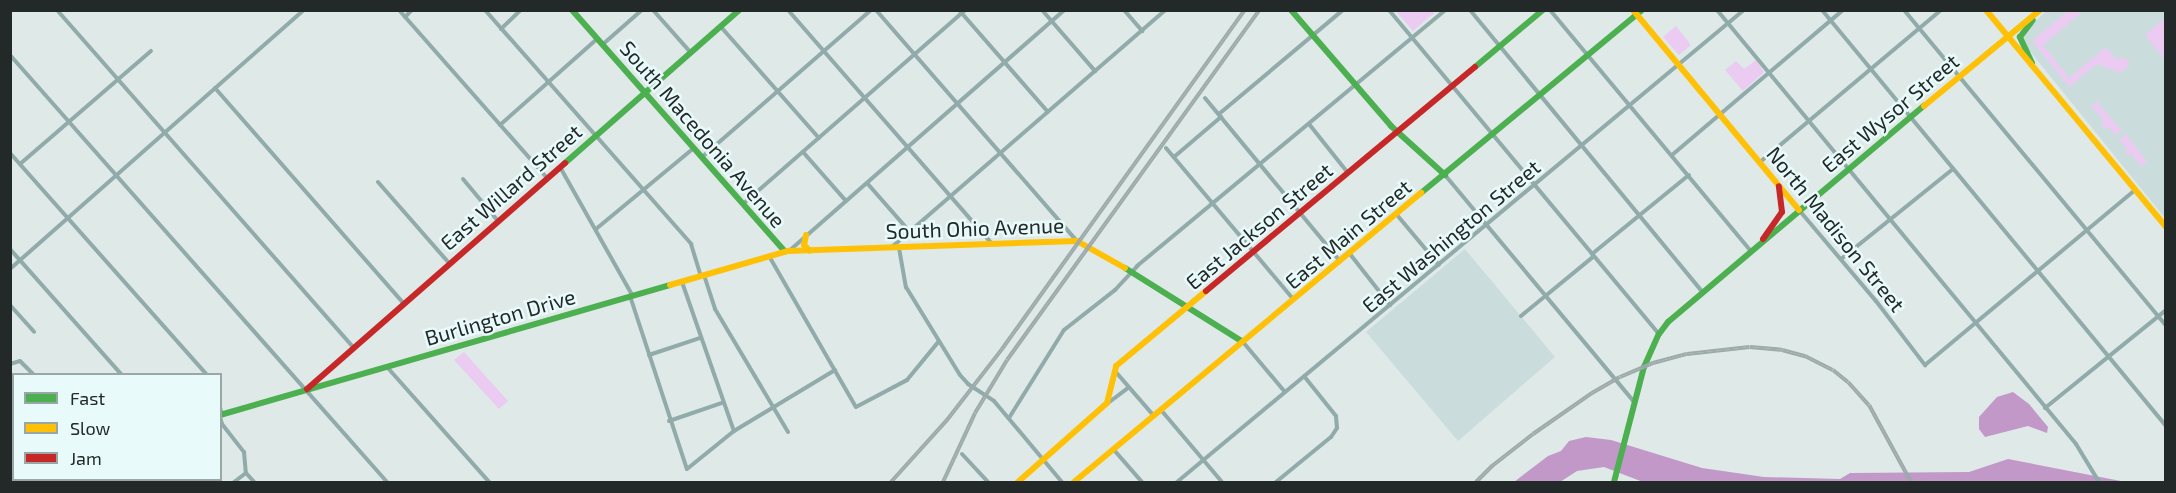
<!DOCTYPE html>
<style>
body{margin:0}
#map{position:relative;width:2176px;height:493px;overflow:hidden;background:#dfe9e8;font-family:"Exo 2",sans-serif}
div>[style]{position:absolute}
[style*='--x']{left:calc(var(--x)*1px);top:calc(var(--y)*1px);width:calc(var(--w)*1px);rotate:calc(var(--a)*1deg)}
.built>*{inset:0;background:#cadddc}
.green>*{inset:0;background:#ebcbf2}
.water>*{inset:0;background:#c198c8}
.street>*{height:4px;margin:-2px;padding:0 2px;transform-origin:2px;border-radius:2px;background:#90abaa}
.fast>*{height:6px;margin:-3px;padding:0 3px;transform-origin:3px;border-radius:3px;background:#4caf50}
.slow>*{height:6px;margin:-3px;padding:0 3px;transform-origin:3px;border-radius:3px;background:#ffc107}
.jam>*{height:6px;margin:-3px;padding:0 3px;transform-origin:3px;border-radius:3px;background:#c62828}
.rail>*{height:4px;margin-top:-2px;transform-origin:0;background:repeating-linear-gradient(90deg,#e8fbfa 0 4.5px,#9caaaa 0 9px);box-sizing:border-box;border-block:2px solid #9caaaa}
span{translate:-50% -50%;white-space:nowrap;text-align:center;line-height:1.15;-webkit-text-stroke:5px #e8fbfa;paint-order:stroke}
.street-label{font-size:21px;color:#232929}
.frame{position:absolute;inset:0;border:12px solid #232929;pointer-events:none}
.legend{position:absolute;left:12px;top:373px;width:210px;height:108px;box-sizing:border-box;background:#e8fbfa;border:2px solid #99a7a6;margin:0;padding:8px 10px;list-style:none;font-size:18px;color:#232929}
.legend li{display:flex;align-items:center;gap:12px;height:30px}
.legend b{width:30px;border:2px solid #99a7a6}
</style>
<div id="map">
<div class="built">
<i style="clip-path:polygon(2046px 11px,2165px 11px,2165px 218px,2025px 45px,2024px 37px,2026px 31px)"></i>
<i style="clip-path:polygon(1465px 249px,1555px 357px,1458px 441px,1366px 332px)"></i>
</div>
<div class="green">
<i style="clip-path:polygon(1396px 11px,1432px 11px,1434px 13px,1413px 31px)"></i>
<i style="clip-path:polygon(2068px 11px,2078px 11px,2080px 14px,2043px 45px,2069px 78px,2106px 47px,2117px 60px,2122px 57px,2129px 61px,2129px 66px,2120px 73px,2097px 64px,2069px 87px,2033px 42px,2034px 39px)"></i>
<i style="clip-path:polygon(2165px 18px,2165px 60px,2145px 35px)"></i>
<i style="clip-path:polygon(1676px 26px,1691px 45px,1679px 55px,1663px 37px)"></i>
<i style="clip-path:polygon(1756px 60px,1764px 72px,1743px 91px,1725px 70px,1736px 61px,1744px 69px)"></i>
<i style="clip-path:polygon(2100px 99px,2098px 103px,2120px 129px,2124px 128px,2115px 135px,2108px 127px,2105px 129px,2101px 125px,2104px 121px,2092px 107px,2089px 108px)"></i>
<i style="clip-path:polygon(2128px 133px,2127px 136px,2147px 161px,2139px 168px,2140px 165px,2131px 154px,2128px 156px,2125px 152px,2127px 149px,2120px 141px,2117px 142px)"></i>
<i style="clip-path:polygon(464px 352px,508px 401px,499px 409px,454px 360px)"></i>
</div>
<div class="water">
<i style="clip-path:polygon(2013px 392px,2029px 404px,2048px 427px,2047px 433px,2028px 426px,1985px 437px,1979px 429px,1979px 417px,1997px 397px)"></i>
<i style="clip-path:polygon(1586px 437px,1611px 440px,1702px 468px,1764px 477px,1840px 479px,1850px 473px,1969px 472px,2008px 459px,2126px 482px,1643px 482px,1604px 467px,1577px 471px,1560px 482px,1514px 482px,1548px 456px,1561px 451px,1569px 441px)"></i>
</div>
<div class="street">
<i style="--x:57;--y:10;--w:449;--a:48.7"></i>
<i style="--x:399;--y:10;--w:224;--a:48.6"></i>
<i style="--x:485;--y:10;--w:312;--a:48.6"></i>
<i style="--x:691;--y:244;--w:34;--a:73"></i>
<i style="--x:653;--y:10;--w:57;--a:48.5"></i>
<i style="--x:788;--y:10;--w:310;--a:48.9"></i>
<i style="--x:876;--y:10;--w:305;--a:49"></i>
<i style="--x:959;--y:10;--w:135;--a:48.9"></i>
<i style="--x:1042;--y:10;--w:81;--a:49"></i>
<i style="--x:1124;--y:10;--w:28;--a:49"></i>
<i style="--x:1389;--y:10;--w:422;--a:50.2"></i>
<i style="--x:1470;--y:10;--w:364;--a:50.5"></i>
<i style="--x:1550;--y:10;--w:314;--a:50.2"></i>
<i style="--x:1717;--y:10;--w:563;--a:50.4"></i>
<i style="--x:2076;--y:444;--w:44;--a:58.8"></i>
<i style="--x:1822;--y:10;--w:540;--a:50.41"></i>
<i style="--x:1904;--y:10;--w:410;--a:50.3"></i>
<i style="--x:405;--y:17;--w:10;--a:-45"></i>
<i style="--x:721;--y:27;--w:148;--a:48.6"></i>
<i style="--x:501;--y:29;--w:28;--a:-44"></i>
<i style="--x:602;--y:45;--w:53;--a:-41.2"></i>
<i style="--x:10;--y:55;--w:570;--a:48.56"></i>
<i style="--x:215;--y:88;--w:286;--a:48.8"></i>
<i style="--x:1205;--y:98;--w:212;--a:50.4"></i>
<i style="--x:1219;--y:114;--w:162;--a:-40"></i>
<i style="--x:1309;--y:124;--w:63;--a:51.5"></i>
<i style="--x:500;--y:125;--w:130;--a:-41.6"></i>
<i style="--x:1166;--y:148;--w:197;--a:49.9"></i>
<i style="--x:803;--y:152;--w:65;--a:48.7"></i>
<i style="--x:10;--y:153;--w:295;--a:48.4"></i>
<i style="--x:1672;--y:155;--w:224;--a:-40.3"></i>
<i style="--x:702;--y:157;--w:224;--a:-41"></i>
<i style="--x:1174;--y:157;--w:62;--a:-40.4"></i>
<i style="--x:1760;--y:162;--w:236;--a:-40"></i>
<i style="--x:20;--y:164;--w:173;--a:-40.8"></i>
<i style="--x:560;--y:167;--w:147;--a:60.6"></i>
<i style="--x:1445;--y:175;--w:295;--a:50.2"></i>
<i style="--x:463;--y:179;--w:55;--a:50.2"></i>
<i style="--x:378;--y:182;--w:108;--a:48.8"></i>
<i style="--x:867;--y:183;--w:65;--a:48.7"></i>
<i style="--x:743;--y:204;--w:295;--a:-41.1"></i>
<i style="--x:1799;--y:210;--w:119;--a:49.8"></i>
<i style="--x:1876;--y:301;--w:81;--a:52.6"></i>
<i style="--x:1925;--y:365;--w:273;--a:-39.8"></i>
<i style="--x:1397;--y:215;--w:65;--a:50"></i>
<i style="--x:596;--y:229;--w:127;--a:-39.6"></i>
<i style="--x:893;--y:246;--w:360;--a:-40.9"></i>
<i style="--x:899;--y:248;--w:40;--a:80"></i>
<i style="--x:906;--y:287;--w:103;--a:58.5"></i>
<i style="--x:960;--y:375;--w:12;--a:48"></i>
<i style="--x:968;--y:384;--w:31;--a:33"></i>
<i style="--x:994;--y:401;--w:106;--a:50"></i>
<i style="--x:10;--y:249;--w:167;--a:48.4"></i>
<i style="--x:789;--y:251;--w:366;--a:-41.2"></i>
<i style="--x:1350;--y:254;--w:65;--a:51.9"></i>
<i style="--x:1592;--y:254;--w:125;--a:-39.2"></i>
<i style="--x:769;--y:256;--w:174;--a:60.1"></i>
<i style="--x:856;--y:407;--w:58;--a:-27.9"></i>
<i style="--x:907;--y:380;--w:50;--a:-50.6"></i>
<i style="--x:1841;--y:259;--w:144;--a:-38.8"></i>
<i style="--x:10;--y:269;--w:392;--a:-41.4"></i>
<i style="--x:704;--y:275;--w:36;--a:72"></i>
<i style="--x:715;--y:309;--w:143;--a:59.3"></i>
<i style="--x:682;--y:282;--w:158;--a:70.8"></i>
<i style="--x:630;--y:296;--w:182;--a:71.8"></i>
<i style="--x:687;--y:469;--w:60;--a:-39"></i>
<i style="--x:734;--y:431;--w:118;--a:-31.1"></i>
<i style="--x:10;--y:305;--w:36;--a:48"></i>
<i style="--x:1521;--y:316;--w:94;--a:-39.4"></i>
<i style="--x:1243;--y:342;--w:65;--a:50"></i>
<i style="--x:649;--y:355;--w:54;--a:-18.4"></i>
<i style="--x:10;--y:364;--w:10;--a:-17"></i>
<i style="--x:20;--y:361;--w:18;--a:45"></i>
<i style="--x:387;--y:367;--w:154;--a:48.4"></i>
<i style="--x:1115;--y:371;--w:60;--a:49.1"></i>
<i style="--x:1108;--y:403;--w:26;--a:-37"></i>
<i style="--x:220;--y:408;--w:6;--a:72"></i>
<i style="--x:2045;--y:408;--w:156;--a:-39"></i>
<i style="--x:1161;--y:410;--w:94;--a:49.7"></i>
<i style="--x:220;--y:417;--w:7;--a:74"></i>
<i style="--x:222;--y:424;--w:36;--a:52"></i>
<i style="--x:244;--y:452;--w:21;--a:85"></i>
<i style="--x:246;--y:473;--w:12;--a:48"></i>
<i style="--x:1009;--y:418;--w:104;--a:-58"></i>
<i style="--x:1064;--y:330;--w:65;--a:-38.1"></i>
<i style="--x:1115;--y:290;--w:33;--a:-47"></i>
<i style="--x:1137;--y:266;--w:400;--a:-39.7"></i>
<i style="--x:669;--y:421;--w:56;--a:-18.8"></i>
<i style="--x:10;--y:447;--w:11;--a:68"></i>
<i style="--x:1114;--y:450;--w:43;--a:48.8"></i>
<i style="--x:962;--y:454;--w:38;--a:47"></i>
<i style="--x:24;--y:480;--w:3;--a:45"></i>
<i style="--x:108;--y:480;--w:3;--a:45"></i>
<i style="--x:188;--y:480;--w:2;--a:90"></i>
<i style="--x:234;--y:482;--w:15;--a:-37"></i>
<i style="--x:1177;--y:482;--w:738;--a:-39.78"></i>
<i style="--x:1276;--y:482;--w:71;--a:-39.3"></i>
<i style="--x:1331;--y:437;--w:11;--a:-56"></i>
<i style="--x:1337;--y:428;--w:12;--a:-95"></i>
<i style="--x:1336;--y:416;--w:51;--a:-128.7"></i>
</div>
<div class="fast">
<i style="--x:572;--y:10;--w:322;--a:48.6"></i>
<i style="--x:1291;--y:10;--w:153;--a:49.2"></i>
<i style="--x:1391;--y:126;--w:73;--a:42.2"></i>
<i style="--x:2032;--y:63;--w:29;--a:-115"></i>
<i style="--x:2020;--y:37;--w:21;--a:-53"></i>
<i style="--x:1475;--y:67;--w:89;--a:-40"></i>
<i style="--x:565;--y:163;--w:232;--a:-41.3"></i>
<i style="--x:1421;--y:193;--w:287;--a:-39.6"></i>
<i style="--x:1125;--y:268;--w:139;--a:32.1"></i>
<i style="--x:220;--y:415;--w:468;--a:-16.1"></i>
<i style="--x:10;--y:476;--w:4;--a:-14"></i>
<i style="--x:1614;--y:482;--w:119;--a:-75.4"></i>
<i style="--x:1644;--y:367;--w:36;--a:-66"></i>
<i style="--x:1659;--y:334;--w:15;--a:-53"></i>
<i style="--x:1668;--y:322;--w:335;--a:-40.2"></i>
</div>
<div class="slow">
<i style="--x:1633;--y:10;--w:260;--a:50.3"></i>
<i style="--x:1986;--y:10;--w:282;--a:50.3"></i>
<i style="--x:1924;--y:106;--w:151;--a:-39.6"></i>
<i style="--x:806;--y:235;--w:10;--a:101"></i>
<i style="--x:804;--y:245;--w:8;--a:45"></i>
<i style="--x:670;--y:285;--w:123;--a:-16.1"></i>
<i style="--x:788;--y:251;--w:289;--a:-2"></i>
<i style="--x:1077;--y:241;--w:55;--a:29.4"></i>
<i style="--x:1018;--y:482;--w:119;--a:-41.6"></i>
<i style="--x:1107;--y:403;--w:38;--a:-76"></i>
<i style="--x:1116;--y:366;--w:117;--a:-39.8"></i>
<i style="--x:1074;--y:482;--w:452;--a:-39.8"></i>
</div>
<div class="jam">
<i style="--x:1763;--y:239;--w:33;--a:-55"></i>
<i style="--x:1782;--y:212;--w:26;--a:-97"></i>
<i style="--x:1206;--y:291;--w:350;--a:-39.8"></i>
<i style="--x:307;--y:389;--w:343;--a:-41.2"></i>
</div>
<div class="rail">
<i style="--x:891;--y:482;--w:84;--a:-47.9"></i>
<i style="--x:947;--y:420;--w:90;--a:-52.2"></i>
<i style="--x:1002;--y:349;--w:417;--a:-54.4"></i>
<i style="--x:943;--y:482;--w:76;--a:-65.1"></i>
<i style="--x:975;--y:413;--w:62;--a:-58.9"></i>
<i style="--x:1007;--y:360;--w:431;--a:-54.2"></i>
<i style="--x:1476;--y:482;--w:23;--a:-45"></i>
<i style="--x:1492;--y:466;--w:52;--a:-38"></i>
<i style="--x:1533;--y:434;--w:72;--a:-34.8"></i>
<i style="--x:1592;--y:393;--w:32;--a:-30"></i>
<i style="--x:1620;--y:377;--w:36;--a:-23"></i>
<i style="--x:1653;--y:363;--w:35;--a:-15"></i>
<i style="--x:1687;--y:354;--w:63;--a:-6.3"></i>
<i style="--x:1750;--y:347;--w:32;--a:5"></i>
<i style="--x:1782;--y:350;--w:24;--a:15"></i>
<i style="--x:1805;--y:356;--w:31;--a:27"></i>
<i style="--x:1833;--y:370;--w:19;--a:39"></i>
<i style="--x:1848;--y:382;--w:31;--a:48"></i>
<i style="--x:1869;--y:405;--w:88;--a:61.4"></i>
</div>
<div class="street-label">
<span style="left:1890px;top:113px;rotate:-40deg">East Wysor Street</span>
<span style="left:703px;top:134px;rotate:49deg">South Macedonia Avenue</span>
<span style="left:511px;top:187px;rotate:-41deg">East Willard Street</span>
<span style="left:1259px;top:226px;rotate:-40deg">East Jackson Street</span>
<span style="left:975px;top:228px;rotate:-2deg">South Ohio Avenue</span>
<span style="left:1836px;top:229px;rotate:51deg">North Madison Street</span>
<span style="left:1348px;top:234px;rotate:-40deg">East Main Street</span>
<span style="left:1451px;top:236px;rotate:-40deg">East Washington Street</span>
<span style="left:500px;top:317px;rotate:-16deg">Burlington Drive</span>
</div>
<div class="frame"></div>
<ul class="legend">
<li><b style="height:8px;background:#4caf50"></b>Fast</li>
<li><b style="height:8px;background:#ffc107"></b>Slow</li>
<li><b style="height:8px;background:#c62828"></b>Jam</li>
</ul>
</div>
